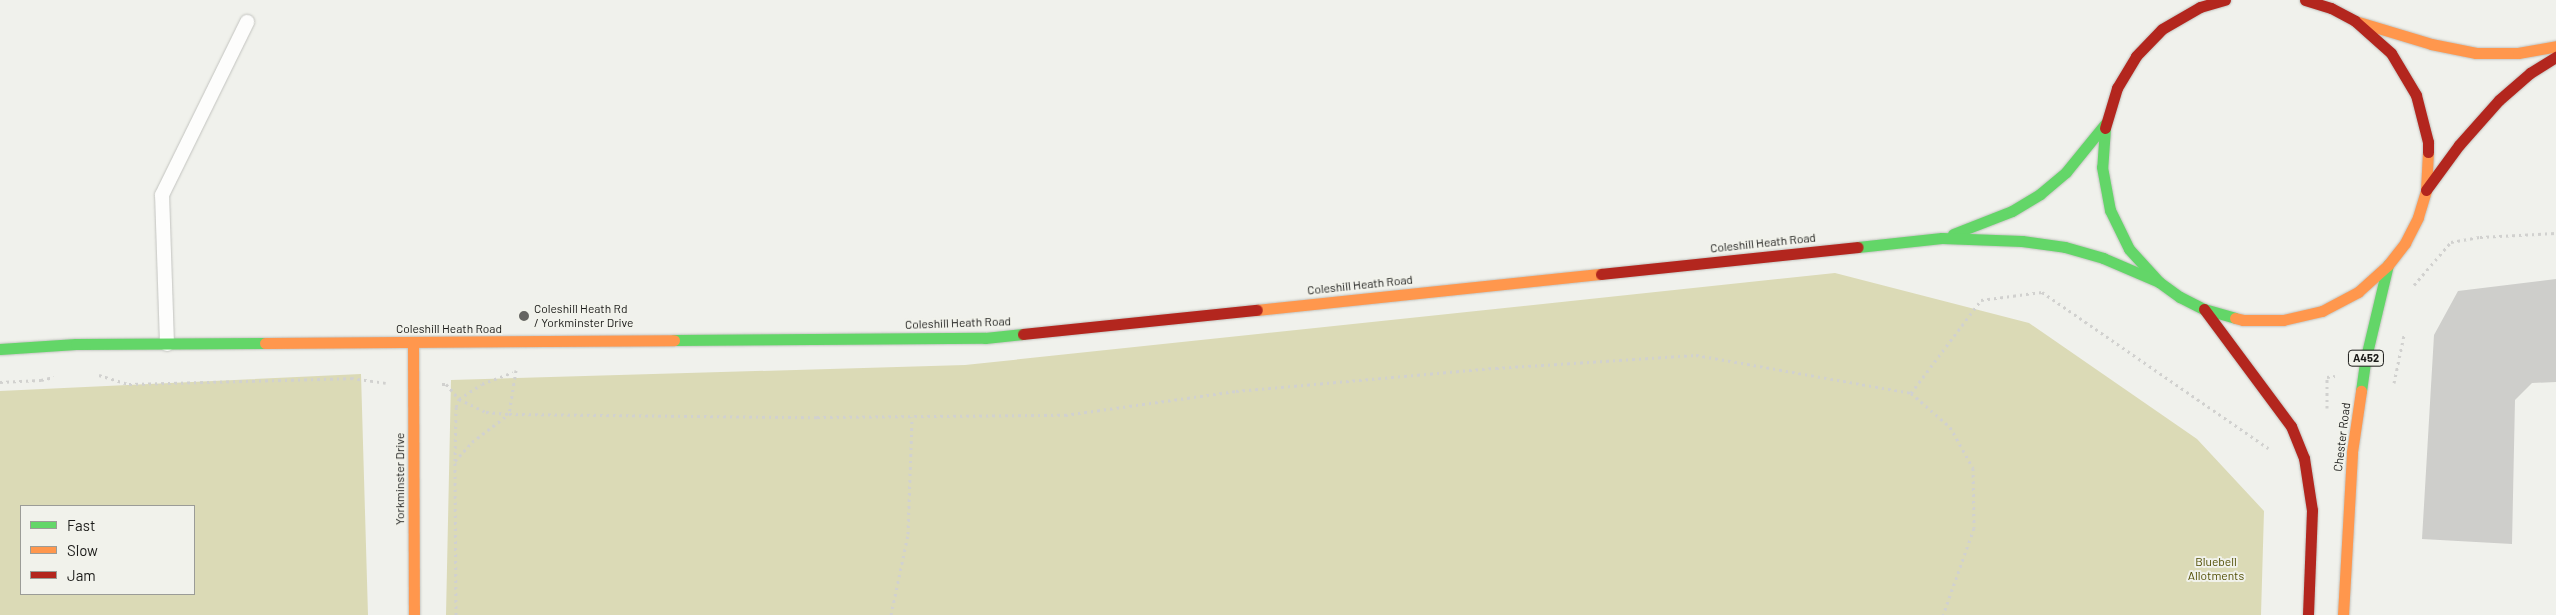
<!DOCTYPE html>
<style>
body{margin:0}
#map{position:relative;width:2556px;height:615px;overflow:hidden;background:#f0f1ec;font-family:Barlow,sans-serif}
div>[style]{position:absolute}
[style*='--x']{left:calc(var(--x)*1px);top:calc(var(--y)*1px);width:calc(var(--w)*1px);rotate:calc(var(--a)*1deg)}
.green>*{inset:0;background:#dbdab6}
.building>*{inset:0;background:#cececb}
.path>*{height:3px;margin-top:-1.5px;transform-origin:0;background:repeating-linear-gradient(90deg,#d1d1cf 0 2.5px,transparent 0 6.5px)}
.roads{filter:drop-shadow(0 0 1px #c2c3bf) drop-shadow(0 0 1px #c2c3bf)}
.lane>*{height:14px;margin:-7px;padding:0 7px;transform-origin:7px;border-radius:7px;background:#fdfdfc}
.fast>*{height:11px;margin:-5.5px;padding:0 5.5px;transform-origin:5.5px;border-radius:5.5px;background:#63d668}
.slow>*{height:11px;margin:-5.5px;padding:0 5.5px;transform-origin:5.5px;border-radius:5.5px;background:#ff974d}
.jam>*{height:11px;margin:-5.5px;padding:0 5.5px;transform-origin:5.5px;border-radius:5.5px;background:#b3261e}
.dots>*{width:14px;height:14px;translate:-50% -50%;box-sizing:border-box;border:2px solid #f1f2eb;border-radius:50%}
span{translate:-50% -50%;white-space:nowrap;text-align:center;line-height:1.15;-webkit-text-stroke:4px #f1f2eb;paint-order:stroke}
.shield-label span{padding:1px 4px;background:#f1f2eb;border:1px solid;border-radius:4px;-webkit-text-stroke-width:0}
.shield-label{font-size:11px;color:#1a1a18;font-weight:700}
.street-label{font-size:12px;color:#1a1a18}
.poi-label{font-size:12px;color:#1a1a18}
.left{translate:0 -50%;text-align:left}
.park-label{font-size:12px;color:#524f05}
.legend{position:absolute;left:20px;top:505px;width:175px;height:90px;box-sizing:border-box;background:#f1f2eb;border:1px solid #9b9c97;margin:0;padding:6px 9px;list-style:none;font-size:15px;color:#1a1a18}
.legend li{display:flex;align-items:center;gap:10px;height:25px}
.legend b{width:25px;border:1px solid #9b9c97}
</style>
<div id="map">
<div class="green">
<i style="clip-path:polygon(1835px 273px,2029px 323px,2197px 439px,2264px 511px,2261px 615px,446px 615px,451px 380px,965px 365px)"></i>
<i style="clip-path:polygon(evenodd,361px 374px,368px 615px,0 615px,0 391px,361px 374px,21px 506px,194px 506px,194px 594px,21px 594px,21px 506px)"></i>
</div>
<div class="building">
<i style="clip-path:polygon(2556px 279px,2556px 382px,2532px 383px,2515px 400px,2512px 544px,2422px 539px,2434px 335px,2458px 291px)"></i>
</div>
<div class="path">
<i style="--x:2414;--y:285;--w:57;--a:-49.3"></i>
<i style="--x:2451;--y:242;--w:29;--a:-10"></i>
<i style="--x:2480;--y:237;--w:76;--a:-3"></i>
<i style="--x:516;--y:370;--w:45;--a:99"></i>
<i style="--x:509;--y:414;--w:308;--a:0.6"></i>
<i style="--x:817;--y:417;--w:248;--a:-0.5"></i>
<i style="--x:1065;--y:415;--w:173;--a:-8"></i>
<i style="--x:1236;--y:391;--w:261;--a:-5.1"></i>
<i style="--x:1496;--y:368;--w:200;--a:-3.7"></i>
<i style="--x:1696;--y:355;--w:218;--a:10"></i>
<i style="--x:1911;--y:393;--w:52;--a:41.1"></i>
<i style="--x:1950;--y:427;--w:47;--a:60.7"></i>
<i style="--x:1973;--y:468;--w:60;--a:89"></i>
<i style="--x:1974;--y:528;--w:92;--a:109.6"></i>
<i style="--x:99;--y:375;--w:31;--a:17"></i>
<i style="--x:129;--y:384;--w:222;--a:-1.5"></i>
<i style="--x:351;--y:378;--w:35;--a:8"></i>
<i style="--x:0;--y:382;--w:41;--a:-2.8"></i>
<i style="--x:41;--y:380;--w:13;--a:-13"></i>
<i style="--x:2394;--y:383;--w:49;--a:-78.2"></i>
<i style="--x:442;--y:384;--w:4;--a:0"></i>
<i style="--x:446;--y:384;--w:20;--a:49"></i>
<i style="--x:459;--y:399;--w:30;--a:26"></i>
<i style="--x:486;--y:412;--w:23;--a:5"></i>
<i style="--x:1911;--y:393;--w:116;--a:-53"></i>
<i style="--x:1981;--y:300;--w:62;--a:-7.5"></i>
<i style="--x:2042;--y:292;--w:275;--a:34.6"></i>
<i style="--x:2327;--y:408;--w:31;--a:-90"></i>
<i style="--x:2327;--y:377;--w:8;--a:-7"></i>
<i style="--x:455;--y:461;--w:54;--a:-88.9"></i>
<i style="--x:456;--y:407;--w:9;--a:-69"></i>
<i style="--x:459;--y:399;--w:27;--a:-33"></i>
<i style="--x:482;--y:384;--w:33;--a:-21"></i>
<i style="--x:456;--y:615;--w:154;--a:-90.4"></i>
<i style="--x:455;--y:461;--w:25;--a:-48"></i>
<i style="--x:472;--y:442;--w:46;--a:-37.1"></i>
<i style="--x:891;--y:615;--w:83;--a:-78.1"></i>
<i style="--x:908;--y:534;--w:117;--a:-88"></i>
</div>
<div class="roads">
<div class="lane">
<i style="--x:167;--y:344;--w:149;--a:-91.9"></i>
<i style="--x:162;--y:195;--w:193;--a:-63.8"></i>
</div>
<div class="fast">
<i style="--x:2105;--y:128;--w:39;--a:94"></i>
<i style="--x:2102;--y:167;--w:44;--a:79.5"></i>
<i style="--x:2110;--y:210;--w:43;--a:64"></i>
<i style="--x:2129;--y:249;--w:45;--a:47.7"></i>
<i style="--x:2159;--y:282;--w:26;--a:36"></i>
<i style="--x:2180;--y:297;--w:27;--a:27"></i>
<i style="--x:2204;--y:309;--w:32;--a:16"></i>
<i style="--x:1953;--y:234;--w:63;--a:-21.3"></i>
<i style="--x:2012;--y:211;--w:33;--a:-31"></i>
<i style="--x:2040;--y:194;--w:34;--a:-40"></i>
<i style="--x:2066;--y:172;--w:62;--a:-50.9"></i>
<i style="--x:1858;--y:247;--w:84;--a:-6.1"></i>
<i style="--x:1942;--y:238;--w:80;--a:2.1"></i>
<i style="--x:2022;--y:241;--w:43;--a:7.9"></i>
<i style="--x:2065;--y:247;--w:40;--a:16"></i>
<i style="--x:2103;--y:258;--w:61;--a:23.2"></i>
<i style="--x:674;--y:340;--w:311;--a:-0.4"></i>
<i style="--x:985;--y:338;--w:38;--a:-6"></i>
<i style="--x:0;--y:349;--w:76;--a:-3.8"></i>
<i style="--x:76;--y:344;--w:189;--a:-0.3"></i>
<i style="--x:2361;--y:391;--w:34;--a:-82"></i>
<i style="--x:2366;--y:357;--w:95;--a:-76.6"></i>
</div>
<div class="slow">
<i style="--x:2355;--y:21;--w:79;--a:16.8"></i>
<i style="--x:2431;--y:44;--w:46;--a:11.3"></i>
<i style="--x:2476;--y:53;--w:42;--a:0"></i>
<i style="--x:2518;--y:53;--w:39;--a:-10"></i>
<i style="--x:1257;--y:310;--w:346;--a:-6"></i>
<i style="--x:2235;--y:318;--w:8;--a:14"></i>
<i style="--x:2243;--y:320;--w:40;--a:0"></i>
<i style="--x:2283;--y:320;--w:40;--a:-13"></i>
<i style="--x:2322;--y:311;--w:41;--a:-27.8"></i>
<i style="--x:2358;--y:292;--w:40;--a:-42"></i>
<i style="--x:2388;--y:265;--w:28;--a:-52"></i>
<i style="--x:2405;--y:243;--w:29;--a:-63"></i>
<i style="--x:2418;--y:217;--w:28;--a:-73"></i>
<i style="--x:2426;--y:190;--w:38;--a:-87"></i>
<i style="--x:265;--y:343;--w:409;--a:-0.4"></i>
<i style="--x:413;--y:343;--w:272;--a:89.8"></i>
<i style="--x:2343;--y:615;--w:163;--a:-86.8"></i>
<i style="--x:2352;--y:452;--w:62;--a:-81.6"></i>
</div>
<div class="jam">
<i style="--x:2305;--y:0;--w:27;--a:17"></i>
<i style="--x:2331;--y:8;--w:27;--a:28"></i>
<i style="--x:2355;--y:21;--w:48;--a:41.6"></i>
<i style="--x:2391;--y:53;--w:49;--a:59.2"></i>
<i style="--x:2416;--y:95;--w:49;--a:75.7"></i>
<i style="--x:2428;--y:142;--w:10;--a:90"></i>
<i style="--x:2105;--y:128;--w:42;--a:-73.3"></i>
<i style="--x:2117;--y:88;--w:37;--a:-59"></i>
<i style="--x:2136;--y:56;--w:37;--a:-46"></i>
<i style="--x:2162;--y:29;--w:44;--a:-30.1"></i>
<i style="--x:2200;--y:7;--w:26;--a:-16"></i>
<i style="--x:2426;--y:190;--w:56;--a:-53.7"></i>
<i style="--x:2459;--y:145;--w:60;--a:-48.4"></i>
<i style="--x:2499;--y:100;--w:41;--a:-41.1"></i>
<i style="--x:2530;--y:73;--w:31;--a:-32"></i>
<i style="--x:1601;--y:274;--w:258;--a:-6"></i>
<i style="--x:2204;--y:309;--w:146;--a:53.4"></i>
<i style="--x:2291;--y:426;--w:35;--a:68"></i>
<i style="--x:2304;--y:458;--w:53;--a:81.3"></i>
<i style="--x:2312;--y:510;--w:105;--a:92.2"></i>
<i style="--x:1023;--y:334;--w:235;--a:-5.9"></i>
</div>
</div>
<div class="dots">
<i style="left:524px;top:316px;background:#656562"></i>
</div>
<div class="shield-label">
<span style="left:2366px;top:358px">A452</span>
</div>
<div class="street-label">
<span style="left:1763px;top:243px;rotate:-6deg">Coleshill Heath Road</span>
<span style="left:1360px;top:285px;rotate:-6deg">Coleshill Heath Road</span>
<span style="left:958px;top:323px;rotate:-2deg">Coleshill Heath Road</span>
<span style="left:449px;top:329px">Coleshill Heath Road</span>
<span style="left:2342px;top:437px;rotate:-83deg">Chester Road</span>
<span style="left:400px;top:479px;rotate:-90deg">Yorkminster Drive</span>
</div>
<div class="poi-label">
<span class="left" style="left:534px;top:316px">Coleshill Heath Rd<br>/ Yorkminster Drive</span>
</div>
<div class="park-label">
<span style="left:2216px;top:569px">Bluebell<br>Allotments</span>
</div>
<ul class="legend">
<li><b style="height:6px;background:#63d668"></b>Fast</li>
<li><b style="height:6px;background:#ff974d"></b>Slow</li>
<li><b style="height:6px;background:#b3261e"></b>Jam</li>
</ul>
</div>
